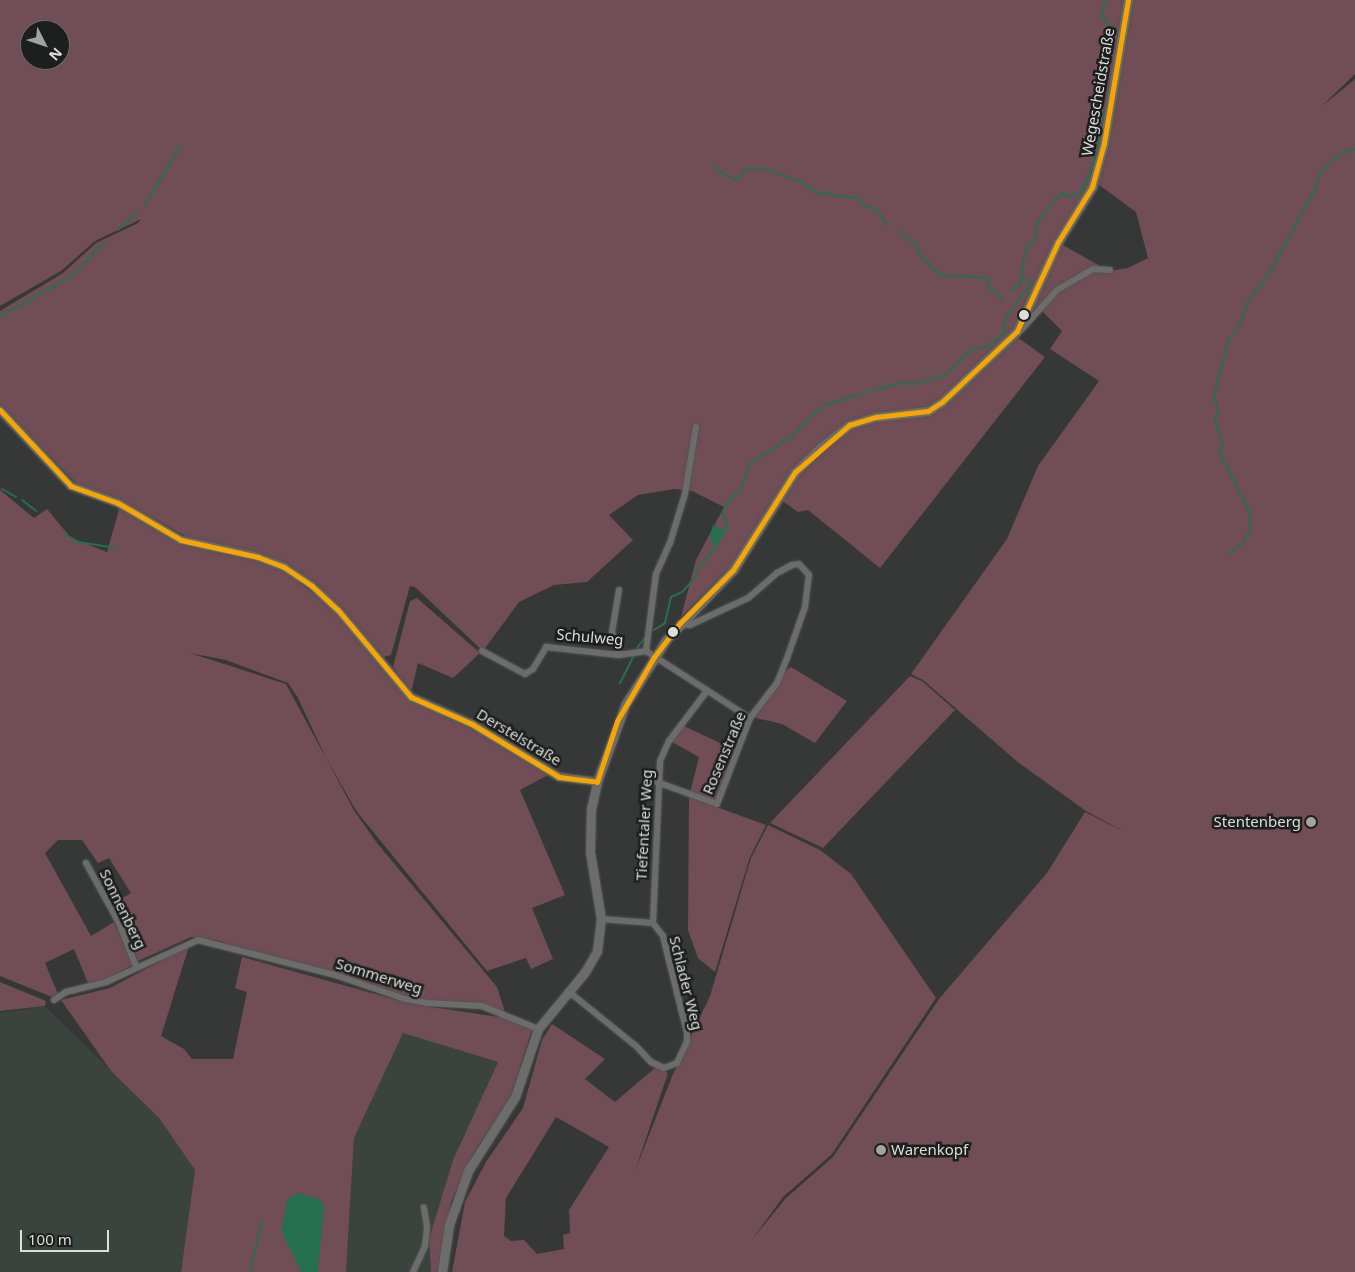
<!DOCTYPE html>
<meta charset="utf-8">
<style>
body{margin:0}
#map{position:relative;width:1355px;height:1272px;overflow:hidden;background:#353836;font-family:"Noto Sans",sans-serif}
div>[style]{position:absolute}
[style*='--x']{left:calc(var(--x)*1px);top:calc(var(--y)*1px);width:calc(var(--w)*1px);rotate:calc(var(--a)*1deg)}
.built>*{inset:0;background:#3a433d}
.green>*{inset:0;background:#714d56}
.water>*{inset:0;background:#27704f}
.stream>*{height:2px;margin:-1px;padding:0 1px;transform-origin:1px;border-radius:1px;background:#27704f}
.roads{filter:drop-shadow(0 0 1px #535554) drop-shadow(0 0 1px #535554)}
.minor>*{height:6px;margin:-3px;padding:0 3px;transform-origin:3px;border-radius:3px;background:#6b6c6b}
.tertiary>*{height:8px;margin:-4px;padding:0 4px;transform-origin:4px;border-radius:4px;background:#6b6c6b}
.secondary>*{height:9px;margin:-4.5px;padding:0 4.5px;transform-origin:4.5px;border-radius:4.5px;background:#6b6c6b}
.bus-1>*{height:5px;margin:-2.5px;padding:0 2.5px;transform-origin:2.5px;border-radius:2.5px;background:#f7a600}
.dots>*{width:14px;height:14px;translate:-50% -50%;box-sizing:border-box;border:2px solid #1d1f1e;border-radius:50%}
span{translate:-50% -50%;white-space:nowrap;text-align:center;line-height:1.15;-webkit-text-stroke:5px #1d1f1e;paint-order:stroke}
.street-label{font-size:15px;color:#dbdedd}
.poi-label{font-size:15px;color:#dbdedd}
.right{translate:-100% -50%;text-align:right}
.left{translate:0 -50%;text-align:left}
.north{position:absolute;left:20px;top:20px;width:50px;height:50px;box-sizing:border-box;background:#1d1f1e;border:1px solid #696b6a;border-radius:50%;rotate:131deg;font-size:14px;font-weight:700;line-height:20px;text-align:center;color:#dbdedd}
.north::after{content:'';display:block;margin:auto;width:18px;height:22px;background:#a1a4a3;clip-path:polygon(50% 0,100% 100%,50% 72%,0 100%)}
.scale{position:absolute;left:20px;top:1230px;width:89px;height:22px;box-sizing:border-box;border:2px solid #dbdedd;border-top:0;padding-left:6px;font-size:15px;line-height:18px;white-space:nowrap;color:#dbdedd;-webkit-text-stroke:4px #1d1f1e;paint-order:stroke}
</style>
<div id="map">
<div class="built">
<i style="clip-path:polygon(45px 1006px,159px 1118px,195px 1170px,181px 1272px,0 1272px,0 1013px)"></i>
<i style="clip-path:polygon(403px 1032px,498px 1062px,453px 1161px,429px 1239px,431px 1272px,346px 1272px,354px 1138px)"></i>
</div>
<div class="green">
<i style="clip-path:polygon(evenodd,0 0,1124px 0,1102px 144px,1093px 181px,1014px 331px,946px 395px,923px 409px,876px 415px,818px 446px,730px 567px,681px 617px,696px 560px,724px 507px,692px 491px,674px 489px,638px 495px,609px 515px,633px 540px,587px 582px,554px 585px,519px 602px,483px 651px,415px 587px,410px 586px,391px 655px,383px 657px,317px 584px,284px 563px,257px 554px,200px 544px,125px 503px,80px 487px,0 406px,0 311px,63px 273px,96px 243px,138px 223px,141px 219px,95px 241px,61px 271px,0 306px,0 0,30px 30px,60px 30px,60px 60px,30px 60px,30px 30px)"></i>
<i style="clip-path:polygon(evenodd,1128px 0,1355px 0,1355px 74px,1321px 107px,1355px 79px,1355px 1272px,452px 1272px,465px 1202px,486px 1162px,523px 1108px,542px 1040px,552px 1024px,605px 1059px,585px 1079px,615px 1102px,656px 1067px,668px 1073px,635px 1171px,673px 1074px,710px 996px,751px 858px,768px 825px,820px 850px,851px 874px,936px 998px,832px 1154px,783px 1197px,751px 1241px,785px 1199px,833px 1157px,939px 999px,1047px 873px,1085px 812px,1127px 833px,1086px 811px,1019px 763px,923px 680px,911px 674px,1007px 539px,1038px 466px,1099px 381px,1050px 349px,1062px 331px,1042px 311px,1038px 308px,1030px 315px,1061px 244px,1109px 271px,1128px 268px,1148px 258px,1136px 212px,1095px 182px,1128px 0,556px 1117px,609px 1147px,569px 1210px,570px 1233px,563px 1235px,564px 1249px,537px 1254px,524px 1240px,511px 1241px,504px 1236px,506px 1198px,556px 1117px)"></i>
<i style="clip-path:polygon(1017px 337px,1045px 357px,880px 568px,808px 510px,798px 512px,781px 500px,798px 476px,822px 452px,853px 429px,876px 422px,930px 415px)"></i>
<i style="clip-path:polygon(0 490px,34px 518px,47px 509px,71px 538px,107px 552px,120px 506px,180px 542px,263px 562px,285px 571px,336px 612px,410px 699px,478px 731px,548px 775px,520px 790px,565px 895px,532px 908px,553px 959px,531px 969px,526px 958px,487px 971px,357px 812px,326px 758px,298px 698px,288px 683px,226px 660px,190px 653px,286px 684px,355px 812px,377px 843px,497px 987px,505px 1012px,417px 1000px,261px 957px,220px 941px,191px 937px,138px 961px,112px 904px,131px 893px,109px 858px,98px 863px,82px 840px,58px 840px,45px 853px,91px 936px,114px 922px,133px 965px,104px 980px,88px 983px,74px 949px,45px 963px,58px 994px,52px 997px,0 976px)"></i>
<i style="clip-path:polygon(417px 598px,480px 653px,453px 678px,418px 663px,411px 693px,393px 667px,410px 601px)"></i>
<i style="clip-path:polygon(791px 667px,847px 701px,815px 743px,782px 724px,752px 717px,779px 684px,786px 670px)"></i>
<i style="clip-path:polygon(910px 676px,922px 681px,955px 710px,823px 848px,770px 823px)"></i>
<i style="clip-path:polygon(684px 726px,733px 749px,716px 801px,690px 793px,699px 757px,672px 742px)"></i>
<i style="clip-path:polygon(689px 797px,766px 825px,750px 857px,715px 972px,698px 958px,688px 930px)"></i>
<i style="clip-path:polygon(189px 946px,161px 1036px,184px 1049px,192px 1059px,233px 1059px,247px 992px,235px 988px,242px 957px,411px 1004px,506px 1018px,532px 1030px,510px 1098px,476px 1149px,451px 1202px,439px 1272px,431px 1272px,429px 1239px,453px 1160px,498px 1062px,403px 1033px,354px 1138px,346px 1272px,181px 1272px,195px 1170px,159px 1118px,111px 1071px,61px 1000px,110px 988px)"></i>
<i style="clip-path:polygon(0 982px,46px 1001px,45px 1006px,0 1011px)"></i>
</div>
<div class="water">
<i style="clip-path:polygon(713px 525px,726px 531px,717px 546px,712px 544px,710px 535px)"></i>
<i style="clip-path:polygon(299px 1193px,319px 1199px,324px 1205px,318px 1272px,301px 1272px,281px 1231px,287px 1199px)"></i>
</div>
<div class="stream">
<i style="--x:1106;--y:0;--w:16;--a:108"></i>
<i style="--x:1101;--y:15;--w:16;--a:50"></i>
<i style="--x:1111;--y:27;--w:11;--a:85"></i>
<i style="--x:713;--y:164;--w:7;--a:56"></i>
<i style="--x:717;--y:170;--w:21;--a:28"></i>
<i style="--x:736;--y:180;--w:16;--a:-45"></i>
<i style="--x:747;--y:169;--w:16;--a:-4"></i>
<i style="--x:763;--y:168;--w:41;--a:19.7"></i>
<i style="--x:802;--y:182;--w:16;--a:38"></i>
<i style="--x:815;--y:192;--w:42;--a:8.1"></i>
<i style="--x:857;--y:198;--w:13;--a:45"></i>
<i style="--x:866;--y:207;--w:11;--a:10"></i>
<i style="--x:877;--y:209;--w:19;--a:58"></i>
<i style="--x:144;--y:206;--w:71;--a:-58.8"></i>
<i style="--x:118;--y:230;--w:26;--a:-43"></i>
<i style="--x:899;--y:231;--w:23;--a:38"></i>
<i style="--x:917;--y:245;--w:9;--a:77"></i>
<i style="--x:919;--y:254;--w:30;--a:45"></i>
<i style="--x:940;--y:275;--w:49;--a:3.5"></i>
<i style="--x:989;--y:278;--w:9;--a:90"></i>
<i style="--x:989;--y:287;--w:19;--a:43"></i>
<i style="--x:1010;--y:290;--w:11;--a:-27"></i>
<i style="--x:1020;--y:285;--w:7;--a:-82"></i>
<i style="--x:0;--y:317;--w:84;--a:-29.9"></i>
<i style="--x:73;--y:275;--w:46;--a:-45.9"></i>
<i style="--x:2;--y:489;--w:16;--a:30"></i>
<i style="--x:22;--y:500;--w:18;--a:38"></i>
<i style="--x:725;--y:530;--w:8;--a:-67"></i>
<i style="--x:728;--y:523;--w:8;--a:-130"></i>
<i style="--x:723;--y:517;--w:12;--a:-81"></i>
<i style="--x:725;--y:505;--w:23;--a:-45"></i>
<i style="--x:741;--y:489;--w:27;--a:-70"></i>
<i style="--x:750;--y:464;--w:50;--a:-33.7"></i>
<i style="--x:792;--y:436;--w:29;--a:-46"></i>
<i style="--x:812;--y:415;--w:17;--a:-36"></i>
<i style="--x:826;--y:405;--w:57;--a:-17.5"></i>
<i style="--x:880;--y:388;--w:22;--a:-13"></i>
<i style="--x:901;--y:383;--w:14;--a:4"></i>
<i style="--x:915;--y:384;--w:31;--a:-17"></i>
<i style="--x:945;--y:375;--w:39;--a:-44"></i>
<i style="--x:973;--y:348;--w:14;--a:-4"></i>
<i style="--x:987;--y:347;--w:23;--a:-41"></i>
<i style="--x:1004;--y:332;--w:15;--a:-82"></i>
<i style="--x:1006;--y:317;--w:41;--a:-52.9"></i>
<i style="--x:1031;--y:284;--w:12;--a:-145"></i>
<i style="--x:1021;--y:277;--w:20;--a:-81"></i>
<i style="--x:1024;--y:257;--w:13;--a:-72"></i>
<i style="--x:1028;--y:245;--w:9;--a:-36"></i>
<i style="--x:1035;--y:240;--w:17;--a:-83"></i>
<i style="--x:1037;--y:223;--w:31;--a:-53"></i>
<i style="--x:1056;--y:198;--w:9;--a:-36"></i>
<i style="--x:1063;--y:193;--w:7;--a:34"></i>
<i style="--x:1069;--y:197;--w:12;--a:-20"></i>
<i style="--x:1080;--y:193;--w:29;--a:-65"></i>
<i style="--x:1092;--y:167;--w:50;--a:-76.2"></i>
<i style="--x:1104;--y:118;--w:21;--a:-101"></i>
<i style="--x:1100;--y:97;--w:52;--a:-78.9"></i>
<i style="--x:65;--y:534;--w:15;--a:32"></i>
<i style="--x:78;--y:542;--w:39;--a:9"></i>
<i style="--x:1230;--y:553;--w:15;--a:-37"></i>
<i style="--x:1242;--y:544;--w:16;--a:-60"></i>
<i style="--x:1250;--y:530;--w:17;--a:-90"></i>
<i style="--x:1250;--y:513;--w:67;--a:-116.6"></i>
<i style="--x:1220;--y:453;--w:12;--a:-81"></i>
<i style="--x:1222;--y:441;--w:21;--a:-109"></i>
<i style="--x:1215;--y:421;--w:11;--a:-75"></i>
<i style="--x:1218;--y:410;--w:16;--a:-105"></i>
<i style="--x:1214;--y:395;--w:58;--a:-75"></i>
<i style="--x:1229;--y:339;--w:18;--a:-52"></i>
<i style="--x:1240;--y:325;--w:21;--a:-73"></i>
<i style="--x:1246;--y:305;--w:41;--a:-54"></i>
<i style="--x:1270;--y:272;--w:97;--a:-61.6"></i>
<i style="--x:1316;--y:187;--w:13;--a:-77"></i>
<i style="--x:1319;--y:174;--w:29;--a:-44"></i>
<i style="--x:1340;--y:154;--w:16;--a:-18"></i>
<i style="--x:654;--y:630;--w:13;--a:-32"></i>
<i style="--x:665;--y:623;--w:27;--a:-77"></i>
<i style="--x:671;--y:597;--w:12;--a:-24"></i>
<i style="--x:682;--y:592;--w:19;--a:-47"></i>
<i style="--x:695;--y:578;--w:7;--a:-82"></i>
<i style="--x:696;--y:571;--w:33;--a:-50"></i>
<i style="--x:637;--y:648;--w:15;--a:-53"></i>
<i style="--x:620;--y:683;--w:30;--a:-63"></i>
<i style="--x:250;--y:1272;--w:52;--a:-76.8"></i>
</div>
<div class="roads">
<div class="minor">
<i style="--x:1017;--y:331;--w:5;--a:-22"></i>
<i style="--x:1022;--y:329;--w:52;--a:-48.1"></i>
<i style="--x:1057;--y:290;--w:42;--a:-30.3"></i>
<i style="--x:1093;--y:269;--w:17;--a:3"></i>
<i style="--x:619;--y:590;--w:43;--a:99.5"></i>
<i style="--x:612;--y:632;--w:24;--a:73"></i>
<i style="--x:482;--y:651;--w:49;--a:28.1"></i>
<i style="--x:525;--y:674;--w:9;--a:-32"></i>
<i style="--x:533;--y:669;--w:26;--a:-59"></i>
<i style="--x:546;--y:647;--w:73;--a:6.3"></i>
<i style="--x:619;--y:655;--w:27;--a:-8"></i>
<i style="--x:646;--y:651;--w:124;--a:32.8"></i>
<i style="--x:646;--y:651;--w:78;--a:-82.6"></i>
<i style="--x:656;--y:574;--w:34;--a:-66"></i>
<i style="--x:670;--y:543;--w:51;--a:-73"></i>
<i style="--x:685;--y:494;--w:68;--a:-80.7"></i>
<i style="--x:657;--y:782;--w:64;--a:20.1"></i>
<i style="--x:717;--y:804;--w:92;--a:-69"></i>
<i style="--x:750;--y:718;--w:44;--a:-52.4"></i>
<i style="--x:777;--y:683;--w:24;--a:-68"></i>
<i style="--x:786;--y:661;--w:57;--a:-70.6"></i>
<i style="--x:805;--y:607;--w:32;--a:-83"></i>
<i style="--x:809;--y:575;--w:15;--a:-132"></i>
<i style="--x:799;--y:564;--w:7;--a:172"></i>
<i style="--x:792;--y:565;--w:17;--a:152"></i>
<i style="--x:777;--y:573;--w:38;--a:139"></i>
<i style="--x:748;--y:598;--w:64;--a:155"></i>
<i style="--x:690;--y:625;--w:10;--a:-169"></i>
<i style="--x:86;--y:863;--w:66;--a:61.1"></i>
<i style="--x:118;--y:921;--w:48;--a:68.2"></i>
<i style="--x:601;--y:919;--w:52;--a:4.4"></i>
<i style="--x:653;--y:923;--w:162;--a:-87.5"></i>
<i style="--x:660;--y:761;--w:22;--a:-66"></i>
<i style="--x:669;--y:741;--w:63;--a:-52.8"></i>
<i style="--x:568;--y:991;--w:87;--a:39"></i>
<i style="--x:636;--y:1046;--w:22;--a:47"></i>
<i style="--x:651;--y:1062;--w:14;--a:25"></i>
<i style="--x:664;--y:1068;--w:14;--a:-21"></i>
<i style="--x:677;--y:1063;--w:23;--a:-65"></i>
<i style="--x:687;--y:1042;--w:9;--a:-90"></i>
<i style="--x:687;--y:1033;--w:100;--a:-103.9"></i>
<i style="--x:663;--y:936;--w:16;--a:-128"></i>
<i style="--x:54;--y:1000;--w:14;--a:-34"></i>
<i style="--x:66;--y:992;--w:41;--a:-14"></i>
<i style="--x:106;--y:982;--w:101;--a:-24.5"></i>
<i style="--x:198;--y:940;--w:141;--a:14.3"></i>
<i style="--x:335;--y:975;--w:74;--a:18.9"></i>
<i style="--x:405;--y:999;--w:23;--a:10"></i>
<i style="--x:428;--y:1003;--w:54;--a:3.2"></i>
<i style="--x:482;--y:1006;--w:61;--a:22.3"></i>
<i style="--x:413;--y:1272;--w:29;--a:-65"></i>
<i style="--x:425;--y:1246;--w:19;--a:-84"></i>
<i style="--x:427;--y:1227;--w:20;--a:-99"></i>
</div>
<div class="tertiary">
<i style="--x:0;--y:410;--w:104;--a:46.9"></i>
<i style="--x:71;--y:486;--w:50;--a:19.9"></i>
<i style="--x:118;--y:503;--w:73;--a:30.4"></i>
<i style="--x:181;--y:540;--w:79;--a:12.4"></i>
<i style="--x:258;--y:557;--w:28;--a:21"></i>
<i style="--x:284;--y:567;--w:34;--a:34"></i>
<i style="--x:312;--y:586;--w:35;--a:43"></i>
<i style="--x:338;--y:610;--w:114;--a:50"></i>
<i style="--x:411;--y:697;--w:67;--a:23.9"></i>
<i style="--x:472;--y:724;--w:102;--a:31.3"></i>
<i style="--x:559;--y:777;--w:38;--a:7"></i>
</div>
<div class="secondary">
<i style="--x:442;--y:1272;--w:48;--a:-81.5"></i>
<i style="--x:449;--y:1225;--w:57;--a:-70.6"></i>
<i style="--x:468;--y:1171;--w:88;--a:-57.6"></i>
<i style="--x:515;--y:1097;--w:72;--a:-71.3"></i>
<i style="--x:538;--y:1029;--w:74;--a:-50.5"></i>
<i style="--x:585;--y:972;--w:24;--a:-60"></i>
<i style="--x:597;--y:951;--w:32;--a:-83"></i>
<i style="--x:601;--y:919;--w:68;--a:-99.3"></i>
<i style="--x:590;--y:852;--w:43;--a:-88.7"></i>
<i style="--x:591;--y:809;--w:28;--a:-77"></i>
<i style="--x:597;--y:782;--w:82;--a:-70"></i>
<i style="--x:625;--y:705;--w:77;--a:-57.8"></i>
<i style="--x:666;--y:640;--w:97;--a:-46.3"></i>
<i style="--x:733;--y:570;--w:116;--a:-57.7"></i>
<i style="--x:795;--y:472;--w:36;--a:-44"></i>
<i style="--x:821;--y:447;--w:36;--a:-38"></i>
<i style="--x:849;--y:425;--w:28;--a:-17"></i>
<i style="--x:876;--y:417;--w:52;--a:-6.6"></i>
<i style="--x:928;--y:411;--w:17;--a:-33"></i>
<i style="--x:942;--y:402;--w:103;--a:-43.4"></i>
<i style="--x:1017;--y:331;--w:98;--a:-65.3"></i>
<i style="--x:1058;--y:242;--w:65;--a:-58.3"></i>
<i style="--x:1092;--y:187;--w:46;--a:-74.7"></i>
<i style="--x:1104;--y:143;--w:145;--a:-80.5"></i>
</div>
</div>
<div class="bus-1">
<i style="--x:0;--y:410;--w:104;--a:46.9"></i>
<i style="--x:71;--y:486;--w:50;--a:19.9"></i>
<i style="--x:118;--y:503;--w:73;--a:30.4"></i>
<i style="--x:181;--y:540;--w:79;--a:12.4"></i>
<i style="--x:258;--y:557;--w:28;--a:21"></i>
<i style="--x:284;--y:567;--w:34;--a:34"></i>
<i style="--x:312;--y:586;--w:35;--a:43"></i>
<i style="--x:338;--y:610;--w:114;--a:50"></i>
<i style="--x:411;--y:697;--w:67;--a:23.9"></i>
<i style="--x:472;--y:724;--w:102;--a:31.3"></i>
<i style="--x:559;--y:777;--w:38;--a:7"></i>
<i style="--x:597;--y:782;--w:64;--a:-71.8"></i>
<i style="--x:617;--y:721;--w:74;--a:-60"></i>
<i style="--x:654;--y:657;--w:43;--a:-52.6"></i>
<i style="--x:680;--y:623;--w:75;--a:-45"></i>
<i style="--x:733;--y:570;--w:116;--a:-57.7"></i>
<i style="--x:795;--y:472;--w:72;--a:-41"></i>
<i style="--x:849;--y:425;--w:28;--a:-17"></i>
<i style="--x:876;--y:417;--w:52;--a:-6.6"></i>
<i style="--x:928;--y:411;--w:17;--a:-33"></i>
<i style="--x:942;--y:402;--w:103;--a:-43.4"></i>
<i style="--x:1017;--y:331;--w:98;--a:-65.3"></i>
<i style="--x:1058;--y:242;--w:65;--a:-58.3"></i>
<i style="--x:1092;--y:187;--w:46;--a:-74.7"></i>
<i style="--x:1104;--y:143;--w:145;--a:-80.5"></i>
</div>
<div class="dots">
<i style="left:1024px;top:315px;background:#dbdedd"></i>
<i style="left:673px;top:632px;background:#dbdedd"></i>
<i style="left:1311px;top:822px;background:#a1a4a3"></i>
<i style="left:881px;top:1150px;background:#a1a4a3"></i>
</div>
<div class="street-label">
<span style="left:1098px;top:92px;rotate:-80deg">Wegescheidstraße</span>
<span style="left:590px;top:637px;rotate:5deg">Schulweg</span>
<span style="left:519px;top:737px;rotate:31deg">Derstelstraße</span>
<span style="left:724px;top:753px;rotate:-67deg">Rosenstraße</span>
<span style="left:644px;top:825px;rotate:-87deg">Tiefentaler Weg</span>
<span style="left:123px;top:909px;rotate:64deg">Sonnenberg</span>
<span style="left:379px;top:976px;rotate:17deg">Sommerweg</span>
<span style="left:686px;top:983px;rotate:76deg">Schlader Weg</span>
</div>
<div class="poi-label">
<span class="right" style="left:1301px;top:822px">Stentenberg</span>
<span class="left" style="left:891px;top:1150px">Warenkopf</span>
</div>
<div class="north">N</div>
<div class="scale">100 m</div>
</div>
